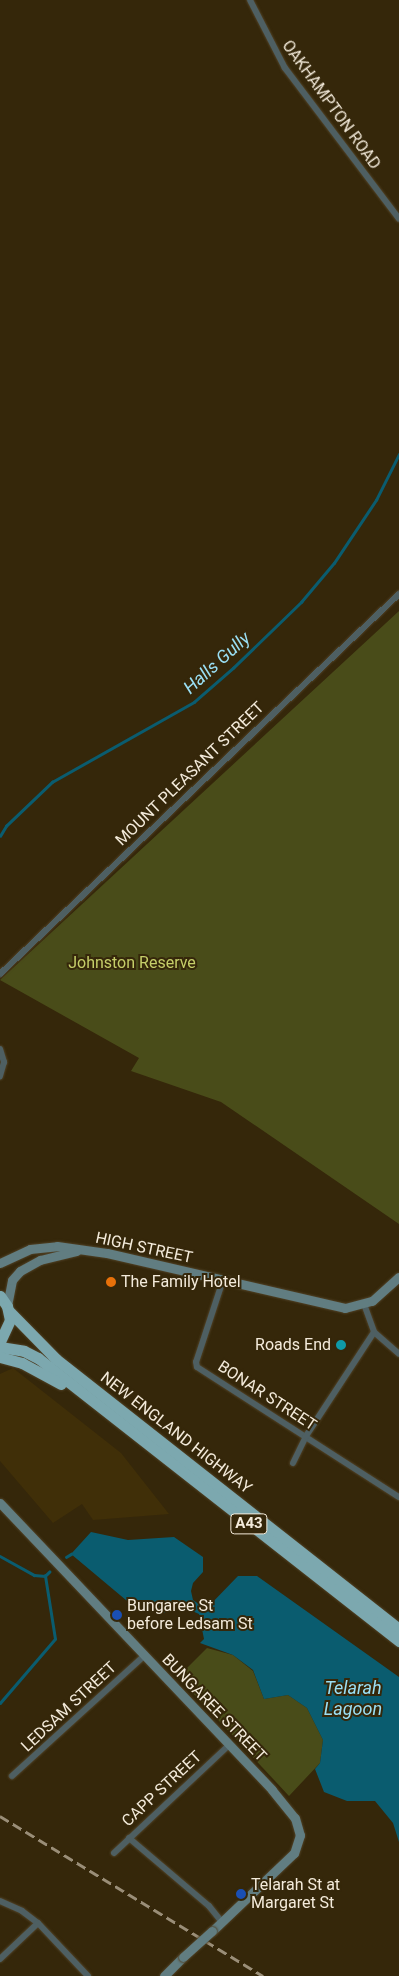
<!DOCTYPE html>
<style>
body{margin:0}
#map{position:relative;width:399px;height:1976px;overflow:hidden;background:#35270a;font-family:Roboto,sans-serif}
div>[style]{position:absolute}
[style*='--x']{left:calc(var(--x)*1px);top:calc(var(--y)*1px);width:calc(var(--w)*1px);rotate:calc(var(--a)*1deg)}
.built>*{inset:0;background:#402f08}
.green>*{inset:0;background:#494c19}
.water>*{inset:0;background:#0a5c6f}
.stream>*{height:2.5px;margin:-1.25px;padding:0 1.25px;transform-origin:1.25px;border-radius:1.25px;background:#0a5c6f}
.roads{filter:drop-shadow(0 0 1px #504227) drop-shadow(0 0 1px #504227)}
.street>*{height:6px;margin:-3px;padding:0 3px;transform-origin:3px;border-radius:3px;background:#4e5f62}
.secondary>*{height:9px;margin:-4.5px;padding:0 4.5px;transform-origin:4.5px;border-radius:4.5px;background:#617d81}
.highway>*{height:11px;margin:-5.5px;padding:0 5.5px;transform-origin:5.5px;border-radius:5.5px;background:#7ca8af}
.rail>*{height:2.5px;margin-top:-1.25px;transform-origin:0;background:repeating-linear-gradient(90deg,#9a8e78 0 10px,transparent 0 15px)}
.bridges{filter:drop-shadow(0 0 1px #504227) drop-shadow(0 0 1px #504227)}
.secondary-bridge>*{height:9px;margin:-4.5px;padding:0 4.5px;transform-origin:4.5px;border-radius:4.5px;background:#617d81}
.dots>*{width:14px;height:14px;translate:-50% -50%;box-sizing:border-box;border:2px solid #35270a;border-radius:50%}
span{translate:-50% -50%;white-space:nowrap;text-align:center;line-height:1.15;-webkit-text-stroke:4px #35270a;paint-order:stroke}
.shield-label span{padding:1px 4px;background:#35270a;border:1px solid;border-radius:4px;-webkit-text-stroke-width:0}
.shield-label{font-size:15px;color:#f4ebdb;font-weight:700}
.street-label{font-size:16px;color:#f4ebdb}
.park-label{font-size:16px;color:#c5ce69}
.poi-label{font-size:16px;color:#f4ebdb}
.left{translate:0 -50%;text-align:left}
.right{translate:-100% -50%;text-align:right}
.water-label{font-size:18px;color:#9adff4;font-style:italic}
</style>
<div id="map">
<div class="built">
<i style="clip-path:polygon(13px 1368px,121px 1453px,169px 1514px,93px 1520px,82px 1504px,53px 1523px,0 1461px,0 1374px)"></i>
</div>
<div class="green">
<i style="clip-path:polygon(399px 611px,399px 1224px,221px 1102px,131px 1071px,139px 1058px,0 980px)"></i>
<i style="clip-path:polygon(207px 1648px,233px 1655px,253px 1671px,264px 1699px,288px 1695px,307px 1708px,323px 1740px,320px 1763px,289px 1796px,178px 1677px)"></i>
</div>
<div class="water">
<i style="clip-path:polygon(91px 1532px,128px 1540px,174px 1537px,203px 1557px,203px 1572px,193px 1583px,191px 1591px,193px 1600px,206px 1609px,238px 1576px,257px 1576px,399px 1677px,399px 1842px,393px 1823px,375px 1801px,347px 1801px,324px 1792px,315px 1769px,320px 1763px,323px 1740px,307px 1708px,288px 1695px,264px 1699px,253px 1670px,233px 1655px,200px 1643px,204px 1639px,199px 1614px,174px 1603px,164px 1613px,139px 1611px,71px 1554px)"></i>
</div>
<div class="stream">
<i style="--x:0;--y:836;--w:12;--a:-59"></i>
<i style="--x:6;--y:826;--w:64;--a:-43.7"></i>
<i style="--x:52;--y:782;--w:163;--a:-29.4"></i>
<i style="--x:194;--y:702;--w:52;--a:-41.1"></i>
<i style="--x:233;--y:668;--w:95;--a:-44.1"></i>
<i style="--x:301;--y:602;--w:51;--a:-49.8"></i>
<i style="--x:334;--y:563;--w:76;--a:-56.3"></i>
<i style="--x:376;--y:500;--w:51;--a:-63.4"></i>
<i style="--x:0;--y:1556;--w:39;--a:29"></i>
<i style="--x:34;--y:1575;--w:11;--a:5"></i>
<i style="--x:45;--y:1576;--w:6;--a:-45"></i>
<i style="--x:66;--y:1557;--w:6;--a:-31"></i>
<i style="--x:0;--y:1703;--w:84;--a:-49.3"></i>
<i style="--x:55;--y:1639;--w:64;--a:-99"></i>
</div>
<div class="roads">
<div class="street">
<i style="--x:250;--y:0;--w:76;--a:62.8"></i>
<i style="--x:285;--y:68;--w:189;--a:52.9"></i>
<i style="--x:0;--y:974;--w:551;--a:-43.6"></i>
<i style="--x:0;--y:1049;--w:14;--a:73"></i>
<i style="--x:4;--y:1062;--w:15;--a:106"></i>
<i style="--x:223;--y:1280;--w:86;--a:108.2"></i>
<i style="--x:196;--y:1362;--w:5;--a:79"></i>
<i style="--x:197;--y:1367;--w:240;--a:32.8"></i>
<i style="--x:364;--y:1304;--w:30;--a:70"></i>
<i style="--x:374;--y:1332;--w:33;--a:41"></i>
<i style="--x:293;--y:1463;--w:30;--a:-64"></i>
<i style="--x:306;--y:1436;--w:124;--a:-56.8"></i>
<i style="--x:12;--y:1776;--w:178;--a:-42.3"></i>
<i style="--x:129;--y:1838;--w:105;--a:40.4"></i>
<i style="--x:209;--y:1906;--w:21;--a:51"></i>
<i style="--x:114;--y:1853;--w:158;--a:-43.2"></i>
<i style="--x:0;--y:1901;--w:24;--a:24"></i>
<i style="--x:22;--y:1911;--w:20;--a:37"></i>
<i style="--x:38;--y:1923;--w:73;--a:46.7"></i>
<i style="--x:0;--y:1959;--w:52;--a:-43.5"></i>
</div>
<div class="secondary">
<i style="--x:0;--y:1263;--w:33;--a:-25"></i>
<i style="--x:30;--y:1249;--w:27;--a:-6"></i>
<i style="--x:57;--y:1246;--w:50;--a:8"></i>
<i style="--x:107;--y:1253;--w:244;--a:13"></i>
<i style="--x:345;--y:1308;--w:28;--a:-15"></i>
<i style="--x:372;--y:1301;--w:36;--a:-42"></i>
<i style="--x:7;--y:1306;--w:26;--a:-79"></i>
<i style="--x:12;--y:1280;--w:12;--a:-48"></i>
<i style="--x:20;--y:1271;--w:23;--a:-29"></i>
<i style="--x:40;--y:1260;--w:38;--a:-14"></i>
<i style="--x:0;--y:1503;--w:395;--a:46.5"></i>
<i style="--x:272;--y:1790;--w:36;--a:51"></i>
<i style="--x:295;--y:1818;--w:18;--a:74"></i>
<i style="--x:300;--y:1835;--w:19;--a:108"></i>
<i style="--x:294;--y:1853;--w:113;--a:136.4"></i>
<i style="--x:164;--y:1976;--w:27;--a:-45"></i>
</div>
<div class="highway">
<i style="--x:0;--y:1296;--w:12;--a:55"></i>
<i style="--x:7;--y:1306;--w:14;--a:78"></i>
<i style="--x:10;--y:1320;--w:23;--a:115"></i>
<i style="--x:9;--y:1311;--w:67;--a:45.6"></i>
<i style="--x:56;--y:1359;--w:437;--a:38.2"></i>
<i style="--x:0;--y:1347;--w:24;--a:9"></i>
<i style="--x:24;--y:1351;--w:16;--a:27"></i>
<i style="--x:38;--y:1358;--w:459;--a:38.1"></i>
<i style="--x:0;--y:1357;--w:23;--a:15"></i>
<i style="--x:22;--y:1363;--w:44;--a:28.3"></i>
</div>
</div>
<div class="rail">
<i style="--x:0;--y:1816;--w:308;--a:31.3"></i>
</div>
<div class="bridges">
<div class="secondary-bridge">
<i style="--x:183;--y:1957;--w:39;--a:-42"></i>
</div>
</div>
<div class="dots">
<i style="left:111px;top:1282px;background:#e8710a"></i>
<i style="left:341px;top:1345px;background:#0f9aa8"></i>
<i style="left:117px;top:1615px;background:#1a4fb4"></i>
<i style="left:241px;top:1894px;background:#1a4fb4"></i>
</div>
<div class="shield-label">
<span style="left:249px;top:1524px">A43</span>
</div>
<div class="street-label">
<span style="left:331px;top:105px;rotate:54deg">OAKHAMPTON ROAD</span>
<span style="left:190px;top:774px;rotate:-44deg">MOUNT PLEASANT STREET</span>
<span style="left:144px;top:1248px;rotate:12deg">HIGH STREET</span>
<span style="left:267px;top:1396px;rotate:33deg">BONAR STREET</span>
<span style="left:176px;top:1433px;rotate:38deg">NEW ENGLAND HIGHWAY</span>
<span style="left:69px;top:1707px;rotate:-43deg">LEDSAM STREET</span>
<span style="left:214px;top:1708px;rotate:46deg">BUNGAREE STREET</span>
<span style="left:162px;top:1789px;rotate:-43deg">CAPP STREET</span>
</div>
<div class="park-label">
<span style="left:132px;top:963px">Johnston Reserve</span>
</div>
<div class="poi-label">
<span class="left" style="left:121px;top:1282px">The Family Hotel</span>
<span class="right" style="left:331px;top:1345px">Roads End</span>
<span class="left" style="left:127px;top:1615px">Bungaree St<br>before Ledsam St</span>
<span class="left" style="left:251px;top:1894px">Telarah St at<br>Margaret St</span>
</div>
<div class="water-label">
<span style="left:217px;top:663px;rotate:-42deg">Halls Gully</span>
<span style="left:353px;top:1699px">Telarah<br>Lagoon</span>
</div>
</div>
